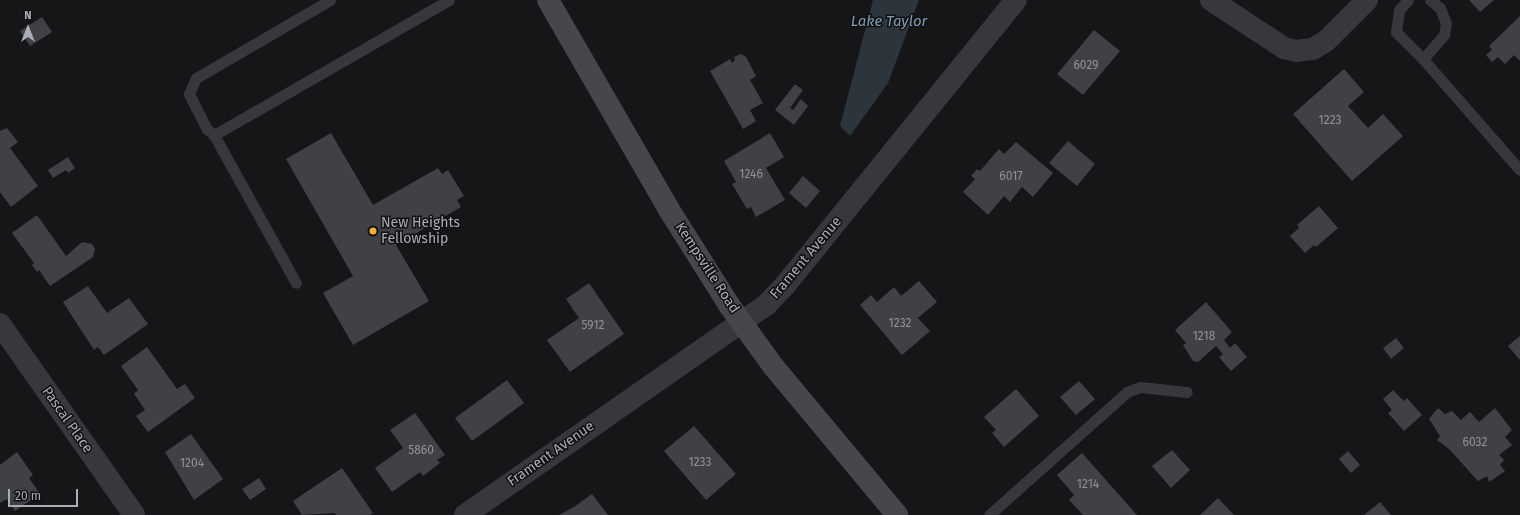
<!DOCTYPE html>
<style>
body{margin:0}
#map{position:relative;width:1520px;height:515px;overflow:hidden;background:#161618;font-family:"Fira Sans",sans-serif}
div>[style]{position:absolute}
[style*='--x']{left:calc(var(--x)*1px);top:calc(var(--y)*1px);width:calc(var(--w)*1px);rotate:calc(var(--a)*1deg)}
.water>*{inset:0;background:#2c353c}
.building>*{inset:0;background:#404145}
.service>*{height:11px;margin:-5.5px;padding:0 5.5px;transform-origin:5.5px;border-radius:5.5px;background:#37383d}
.minor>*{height:22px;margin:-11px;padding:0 11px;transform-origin:11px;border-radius:11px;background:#37383d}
.secondary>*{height:22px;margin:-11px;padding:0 11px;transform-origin:11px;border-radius:11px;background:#45474d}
.dots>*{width:11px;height:11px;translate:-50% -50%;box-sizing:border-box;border:2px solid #111113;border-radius:50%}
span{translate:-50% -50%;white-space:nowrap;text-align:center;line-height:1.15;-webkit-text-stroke:3px #111113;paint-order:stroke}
.number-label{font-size:12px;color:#8e929b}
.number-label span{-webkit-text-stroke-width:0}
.poi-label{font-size:14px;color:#a8adb8}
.left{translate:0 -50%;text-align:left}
.street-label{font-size:14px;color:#a8adb8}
.water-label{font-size:15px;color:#7f9bb3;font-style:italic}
.north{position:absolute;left:8px;top:8px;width:40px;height:40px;-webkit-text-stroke:3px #111113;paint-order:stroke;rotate:0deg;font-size:11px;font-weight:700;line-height:16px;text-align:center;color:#a8adb8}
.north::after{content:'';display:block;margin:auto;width:14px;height:18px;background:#a8adb8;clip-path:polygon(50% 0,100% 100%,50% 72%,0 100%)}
.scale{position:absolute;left:8px;top:489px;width:70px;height:18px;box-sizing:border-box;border:2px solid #a8adb8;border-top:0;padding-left:5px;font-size:12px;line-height:14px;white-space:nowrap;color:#a8adb8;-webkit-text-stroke:3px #111113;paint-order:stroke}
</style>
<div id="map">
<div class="water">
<i style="clip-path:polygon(873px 0,919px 0,888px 83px,850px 136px,840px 126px)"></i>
</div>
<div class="building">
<i style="clip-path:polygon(1469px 0,1494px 0,1480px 12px)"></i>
<i style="clip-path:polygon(1520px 16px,1520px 61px,1514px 55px,1505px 64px,1498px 57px,1492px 62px,1486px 55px,1492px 50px,1489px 46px)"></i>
<i style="clip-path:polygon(42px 17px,52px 32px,30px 46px,20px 31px)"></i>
<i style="clip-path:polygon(1094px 30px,1120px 51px,1083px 95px,1057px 74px)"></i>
<i style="clip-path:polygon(741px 54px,746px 57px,756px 76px,750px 80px,763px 103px,750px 110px,756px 121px,743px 129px,710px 71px,730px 59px,732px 63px,735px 60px,734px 57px)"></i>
<i style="clip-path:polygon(1344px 69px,1364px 92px,1348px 106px,1368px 128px,1383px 114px,1403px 136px,1352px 181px,1293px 114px)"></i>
<i style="clip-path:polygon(795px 84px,803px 90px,790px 108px,793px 110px,801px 99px,808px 106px,794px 125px,775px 110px)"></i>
<i style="clip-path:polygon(7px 128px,18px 142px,10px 148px,38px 186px,11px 207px,0 192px,0 131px)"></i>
<i style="clip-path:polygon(331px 133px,373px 205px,438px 168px,442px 174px,448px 170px,464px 196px,457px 200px,461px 207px,396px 245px,429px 301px,353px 345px,323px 293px,353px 276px,286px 159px)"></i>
<i style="clip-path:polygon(770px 133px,784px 157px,766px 168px,785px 200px,756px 217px,751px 207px,747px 209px,732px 184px,736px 182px,724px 161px)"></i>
<i style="clip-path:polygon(1068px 141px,1095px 164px,1077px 186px,1049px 163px)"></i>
<i style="clip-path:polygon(1016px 142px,1053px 173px,1033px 197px,1022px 187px,1010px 202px,1004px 196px,988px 215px,963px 192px,975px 179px,971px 176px,977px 169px,980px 171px,999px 149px,1004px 154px)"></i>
<i style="clip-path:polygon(68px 157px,75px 168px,68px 173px,66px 170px,53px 178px,48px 170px)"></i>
<i style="clip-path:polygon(803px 176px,820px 191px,806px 208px,789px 193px)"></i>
<i style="clip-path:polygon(1319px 206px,1338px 228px,1316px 247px,1314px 245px,1305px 253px,1290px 236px,1299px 228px,1297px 225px)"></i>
<i style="clip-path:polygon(37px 215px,66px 256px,82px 242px,92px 244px,95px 249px,93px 257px,50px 286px,39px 270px,37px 272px,32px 265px,34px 263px,12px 233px)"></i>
<i style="clip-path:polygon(919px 281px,937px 302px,918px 318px,930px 331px,902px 355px,860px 305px,871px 295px,877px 302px,894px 287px,901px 296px)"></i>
<i style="clip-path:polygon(589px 283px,624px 334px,570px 372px,547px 340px,579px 318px,566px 299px)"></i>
<i style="clip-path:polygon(88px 286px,107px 313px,129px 298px,148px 324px,104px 355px,98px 347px,94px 350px,63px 302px)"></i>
<i style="clip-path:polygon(1206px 302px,1232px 332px,1224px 340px,1230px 348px,1235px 343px,1247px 357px,1231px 371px,1219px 357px,1223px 354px,1216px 346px,1198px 362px,1193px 361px,1183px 345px,1186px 343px,1175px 330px)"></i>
<i style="clip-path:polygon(1520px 336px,1520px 360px,1508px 346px)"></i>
<i style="clip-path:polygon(1396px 338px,1404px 348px,1391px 359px,1383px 348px)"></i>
<i style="clip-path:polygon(147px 347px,177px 389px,185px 384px,195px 398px,148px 432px,136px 416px,145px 410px,134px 394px,138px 390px,121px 366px)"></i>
<i style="clip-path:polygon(507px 380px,524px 403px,472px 441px,455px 418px)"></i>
<i style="clip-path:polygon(1079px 381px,1095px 399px,1076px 415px,1060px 397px)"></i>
<i style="clip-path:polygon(1016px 389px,1039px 416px,1004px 447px,992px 433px,996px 430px,984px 417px)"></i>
<i style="clip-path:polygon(1393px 390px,1404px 401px,1407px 398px,1422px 415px,1404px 431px,1388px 413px,1392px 410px,1383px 399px)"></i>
<i style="clip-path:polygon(1438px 408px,1445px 414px,1452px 411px,1461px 420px,1470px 412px,1479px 422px,1495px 408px,1512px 430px,1505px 437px,1512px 445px,1499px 455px,1504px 460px,1500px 465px,1505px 471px,1489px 482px,1487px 476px,1478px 481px,1449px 449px,1437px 440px,1440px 436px,1429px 419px)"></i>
<i style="clip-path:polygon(415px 413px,445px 455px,437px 460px,440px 463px,423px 476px,420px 472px,392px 492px,375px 468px,403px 448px,390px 430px)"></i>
<i style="clip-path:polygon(694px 426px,736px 474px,706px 500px,664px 451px)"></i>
<i style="clip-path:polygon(191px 434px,223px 479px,194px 500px,165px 452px)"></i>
<i style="clip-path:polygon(1172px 450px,1190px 470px,1171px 488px,1152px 466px)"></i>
<i style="clip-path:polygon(1348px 451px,1360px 465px,1351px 473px,1339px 459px)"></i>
<i style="clip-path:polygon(17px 452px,33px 475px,29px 478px,40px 494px,15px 511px,7px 499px,0 503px,0 465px)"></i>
<i style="clip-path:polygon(1082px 453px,1137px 515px,1083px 515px,1069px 500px,1074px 495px,1057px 475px)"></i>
<i style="clip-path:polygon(342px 468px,373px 513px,370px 515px,336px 515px,335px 513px,302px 515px,293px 501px)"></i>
<i style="clip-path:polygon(259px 478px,266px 489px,250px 500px,242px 489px)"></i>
<i style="clip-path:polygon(592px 494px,608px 515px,559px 515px,574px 507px)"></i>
<i style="clip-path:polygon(1218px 498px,1234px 515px,1200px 515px)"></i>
<i style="clip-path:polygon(1380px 502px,1391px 515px,1364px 515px)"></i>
</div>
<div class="service">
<i style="--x:330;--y:0;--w:155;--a:149.8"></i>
<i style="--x:196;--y:78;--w:17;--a:114"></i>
<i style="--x:189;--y:94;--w:39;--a:63"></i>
<i style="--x:207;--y:129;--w:9;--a:41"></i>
<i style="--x:214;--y:135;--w:271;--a:-29.9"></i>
<i style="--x:1408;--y:0;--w:13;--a:132"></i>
<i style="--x:1399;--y:10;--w:22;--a:98"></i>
<i style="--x:1396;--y:32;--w:38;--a:45"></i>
<i style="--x:1423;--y:59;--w:147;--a:48.9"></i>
<i style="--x:1423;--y:59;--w:32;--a:-49"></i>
<i style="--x:1444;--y:35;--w:12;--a:-81"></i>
<i style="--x:1446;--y:23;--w:16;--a:-112"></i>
<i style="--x:1440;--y:8;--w:13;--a:-141"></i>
<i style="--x:214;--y:135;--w:169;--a:61"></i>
<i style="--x:989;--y:515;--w:185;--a:-41.7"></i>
<i style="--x:1127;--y:392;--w:14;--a:-21"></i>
<i style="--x:1140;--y:387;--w:47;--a:6.1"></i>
</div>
<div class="minor">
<i style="--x:1211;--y:0;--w:87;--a:33.3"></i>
<i style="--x:1284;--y:48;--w:12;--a:14"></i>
<i style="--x:1296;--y:51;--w:17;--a:-7"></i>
<i style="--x:1313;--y:49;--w:15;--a:-32"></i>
<i style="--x:1326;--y:41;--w:58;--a:-45"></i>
<i style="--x:0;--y:324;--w:233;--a:54.9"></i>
<i style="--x:465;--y:515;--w:368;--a:-34.9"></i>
<i style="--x:767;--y:304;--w:28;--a:-46"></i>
<i style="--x:786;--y:284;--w:365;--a:-51"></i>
</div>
<div class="secondary">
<i style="--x:548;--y:0;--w:240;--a:60"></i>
<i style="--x:668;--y:208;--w:115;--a:57.8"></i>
<i style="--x:729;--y:305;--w:75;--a:54.2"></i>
<i style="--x:773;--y:366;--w:194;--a:50.2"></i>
</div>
<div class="dots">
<i style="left:373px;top:231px;background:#f2b134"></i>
</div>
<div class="number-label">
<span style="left:1086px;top:66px">6029</span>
<span style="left:1330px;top:121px">1223</span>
<span style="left:751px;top:175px">1246</span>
<span style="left:1011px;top:177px">6017</span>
<span style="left:900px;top:324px">1232</span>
<span style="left:593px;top:326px">5912</span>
<span style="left:1204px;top:337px">1218</span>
<span style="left:1475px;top:443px">6032</span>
<span style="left:421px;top:451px">5860</span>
<span style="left:700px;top:463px">1233</span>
<span style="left:192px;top:464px">1204</span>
<span style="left:1088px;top:485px">1214</span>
</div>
<div class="poi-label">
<span class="left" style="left:381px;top:231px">New Heights<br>Fellowship</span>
</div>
<div class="street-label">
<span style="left:806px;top:258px;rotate:-50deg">Frament Avenue</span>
<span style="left:707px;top:268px;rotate:57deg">Kempsville Road</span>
<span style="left:67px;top:420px;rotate:55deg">Pascal Place</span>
<span style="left:551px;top:454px;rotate:-35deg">Frament Avenue</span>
</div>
<div class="water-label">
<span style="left:889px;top:22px">Lake Taylor</span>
</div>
<div class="north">N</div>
<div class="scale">20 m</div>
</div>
